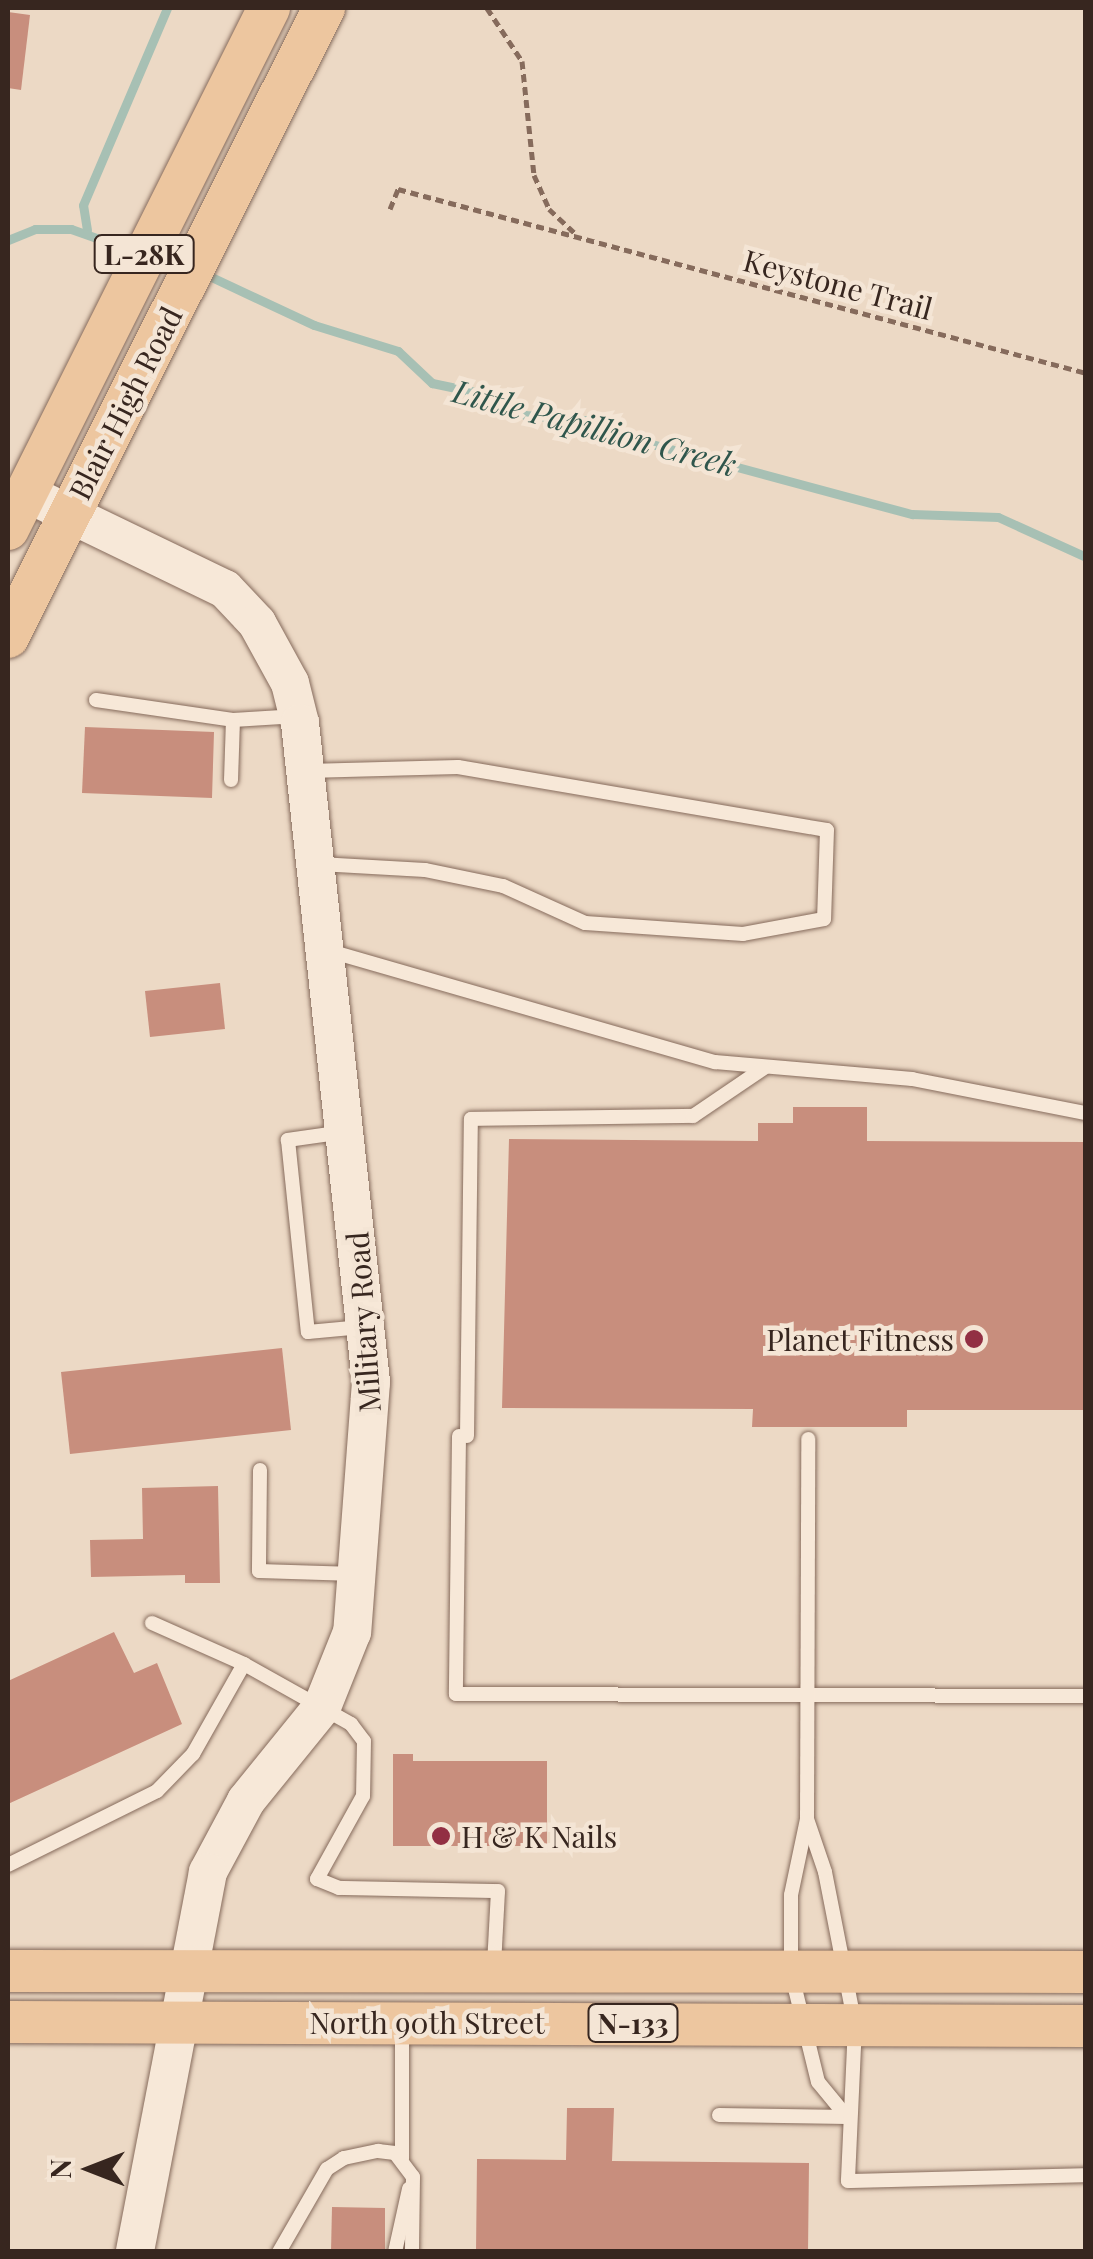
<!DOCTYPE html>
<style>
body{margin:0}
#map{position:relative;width:1093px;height:2259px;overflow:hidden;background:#ecd9c5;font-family:"Playfair Display",serif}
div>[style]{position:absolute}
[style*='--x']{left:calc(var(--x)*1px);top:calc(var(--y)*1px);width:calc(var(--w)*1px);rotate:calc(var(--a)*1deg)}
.stream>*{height:9px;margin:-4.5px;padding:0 4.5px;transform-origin:4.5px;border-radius:4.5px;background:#a7c0b4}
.building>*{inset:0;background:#c88e7d}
.path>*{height:5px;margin-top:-2.5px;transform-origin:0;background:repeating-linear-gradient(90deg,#866b5c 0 8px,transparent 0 13px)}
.roads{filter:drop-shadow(0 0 2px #866b5c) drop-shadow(0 0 2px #866b5c)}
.service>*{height:14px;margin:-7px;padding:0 7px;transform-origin:7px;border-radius:7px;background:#f7e8d8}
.secondary>*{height:38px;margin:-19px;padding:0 19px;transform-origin:19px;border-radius:19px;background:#f7e8d8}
.primary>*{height:42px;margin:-21px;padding:0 21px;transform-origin:21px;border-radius:21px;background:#edc69f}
.dots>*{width:28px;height:28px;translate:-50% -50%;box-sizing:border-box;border:5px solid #f4e5d5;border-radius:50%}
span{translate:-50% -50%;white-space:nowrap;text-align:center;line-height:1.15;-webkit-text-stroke:9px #f4e5d5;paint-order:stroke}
.shield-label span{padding:2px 8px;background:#f4e5d5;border:2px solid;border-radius:8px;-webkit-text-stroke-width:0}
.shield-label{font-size:28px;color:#37261f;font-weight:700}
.street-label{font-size:30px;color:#37261f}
.poi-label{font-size:30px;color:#37261f}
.right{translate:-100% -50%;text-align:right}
.left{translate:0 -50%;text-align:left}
.water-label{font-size:32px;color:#2f564c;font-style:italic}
.frame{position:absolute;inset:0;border:10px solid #37261f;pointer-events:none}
.north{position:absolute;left:40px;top:2119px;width:100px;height:100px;-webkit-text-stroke:8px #f4e5d5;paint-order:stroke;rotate:270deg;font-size:28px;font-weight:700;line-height:40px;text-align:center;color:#37261f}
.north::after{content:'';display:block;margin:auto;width:35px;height:45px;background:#37261f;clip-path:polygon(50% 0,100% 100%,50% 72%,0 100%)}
</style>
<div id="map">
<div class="stream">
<i style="--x:87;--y:230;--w:25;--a:-99"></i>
<i style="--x:83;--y:205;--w:214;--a:-66.9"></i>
<i style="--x:8;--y:240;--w:29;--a:-22"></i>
<i style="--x:35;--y:229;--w:36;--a:0"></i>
<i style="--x:71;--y:229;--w:66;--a:19.5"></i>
<i style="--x:205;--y:274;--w:120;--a:25.1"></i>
<i style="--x:314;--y:325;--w:88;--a:17.2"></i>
<i style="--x:398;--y:351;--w:47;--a:43.3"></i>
<i style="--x:432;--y:383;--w:44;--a:11.8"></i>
<i style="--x:475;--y:392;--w:55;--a:24.7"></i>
<i style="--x:525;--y:415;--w:71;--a:4.8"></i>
<i style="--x:596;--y:421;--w:45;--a:24.9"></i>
<i style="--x:637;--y:440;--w:285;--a:15.1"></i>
<i style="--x:912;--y:514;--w:86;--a:2"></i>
<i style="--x:998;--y:517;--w:97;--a:24.4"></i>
</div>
<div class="building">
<i style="clip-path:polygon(8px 12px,30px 15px,21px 90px,8px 88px)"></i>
<i style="clip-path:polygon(85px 727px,214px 732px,212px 798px,82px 793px)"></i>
<i style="clip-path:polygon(220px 983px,225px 1029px,150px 1037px,145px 991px)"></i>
<i style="clip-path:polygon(793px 1107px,867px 1107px,867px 1141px,1086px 1142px,1086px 1410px,907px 1410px,907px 1427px,752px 1427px,753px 1409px,502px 1408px,509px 1139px,758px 1141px,758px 1123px,793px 1123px)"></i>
<i style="clip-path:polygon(282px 1348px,291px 1430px,70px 1454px,61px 1372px)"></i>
<i style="clip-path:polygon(218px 1486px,220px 1583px,185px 1583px,185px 1575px,91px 1577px,90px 1540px,143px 1539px,142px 1488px)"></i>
<i style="clip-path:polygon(114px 1632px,134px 1673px,157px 1663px,182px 1724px,8px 1804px,8px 1681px)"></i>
<i style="clip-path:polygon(393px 1754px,413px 1754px,413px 1761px,547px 1761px,547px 1846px,393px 1846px)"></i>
<i style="clip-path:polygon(567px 2108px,614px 2108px,612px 2161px,809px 2163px,808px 2252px,476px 2252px,477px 2159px,566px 2160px)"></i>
<i style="clip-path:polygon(332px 2207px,385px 2208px,385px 2252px,331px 2252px)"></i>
</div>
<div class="path">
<i style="--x:487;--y:8;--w:64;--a:56.6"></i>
<i style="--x:522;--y:61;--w:115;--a:84"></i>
<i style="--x:534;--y:175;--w:37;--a:66"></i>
<i style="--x:549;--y:209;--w:38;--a:43"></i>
<i style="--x:390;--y:209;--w:22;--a:-68"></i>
<i style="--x:398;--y:189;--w:712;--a:14.97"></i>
</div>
<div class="roads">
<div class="service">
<i style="--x:96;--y:700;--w:138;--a:8.3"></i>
<i style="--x:233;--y:720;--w:65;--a:-3.5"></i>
<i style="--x:307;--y:771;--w:151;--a:-1.5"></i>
<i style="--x:458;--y:767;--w:374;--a:9.7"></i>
<i style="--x:827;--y:830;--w:89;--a:91.9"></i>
<i style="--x:824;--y:919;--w:82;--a:169.5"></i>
<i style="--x:743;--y:934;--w:158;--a:-176"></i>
<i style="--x:585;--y:923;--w:90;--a:-155.7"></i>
<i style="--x:503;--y:886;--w:80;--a:-168.4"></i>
<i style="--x:425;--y:870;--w:106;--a:-176.8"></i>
<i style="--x:231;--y:780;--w:60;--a:-88.1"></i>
<i style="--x:326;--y:950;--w:405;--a:16.1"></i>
<i style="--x:715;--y:1062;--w:198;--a:4.9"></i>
<i style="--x:912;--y:1079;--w:177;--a:11.1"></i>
<i style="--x:344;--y:1132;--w:57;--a:171.9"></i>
<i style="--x:288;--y:1140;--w:193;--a:84.1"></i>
<i style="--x:308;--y:1332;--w:54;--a:-5.3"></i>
<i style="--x:459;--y:1436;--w:258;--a:90.7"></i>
<i style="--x:456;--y:1694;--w:630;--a:0.18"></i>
<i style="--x:467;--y:1436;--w:317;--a:-89.3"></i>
<i style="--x:471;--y:1119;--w:222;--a:-0.8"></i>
<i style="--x:693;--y:1116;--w:86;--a:-34.1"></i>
<i style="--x:260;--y:1470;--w:101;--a:90.6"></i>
<i style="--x:259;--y:1571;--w:96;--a:1.8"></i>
<i style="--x:152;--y:1623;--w:101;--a:24"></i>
<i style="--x:807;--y:1819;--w:380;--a:-89.8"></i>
<i style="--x:8;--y:1865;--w:166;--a:-26.4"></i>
<i style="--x:157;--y:1791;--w:52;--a:-45.8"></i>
<i style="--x:193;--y:1754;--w:103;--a:-60.5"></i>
<i style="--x:244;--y:1664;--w:123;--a:29.3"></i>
<i style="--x:351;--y:1724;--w:21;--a:53"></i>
<i style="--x:364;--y:1741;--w:55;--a:91"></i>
<i style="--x:363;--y:1796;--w:95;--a:119"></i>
<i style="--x:317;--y:1879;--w:24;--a:22"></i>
<i style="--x:339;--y:1888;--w:159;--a:1.1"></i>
<i style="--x:498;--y:1891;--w:75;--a:93.1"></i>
<i style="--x:719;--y:2115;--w:128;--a:0.9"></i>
<i style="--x:847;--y:2117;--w:45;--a:-129.6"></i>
<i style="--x:818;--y:2082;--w:113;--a:-103.8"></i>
<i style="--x:791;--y:1972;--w:77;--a:-90"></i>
<i style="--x:791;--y:1895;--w:78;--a:-78.1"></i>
<i style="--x:807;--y:1819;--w:56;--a:71.2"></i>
<i style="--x:825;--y:1872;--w:156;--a:78.9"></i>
<i style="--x:855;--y:2025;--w:156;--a:92.6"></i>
<i style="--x:848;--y:2181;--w:238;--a:-1.4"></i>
<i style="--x:402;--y:2159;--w:130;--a:-90"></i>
<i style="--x:279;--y:2252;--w:96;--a:-60"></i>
<i style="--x:327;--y:2169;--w:20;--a:-33"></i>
<i style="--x:344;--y:2158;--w:35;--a:-12"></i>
<i style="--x:378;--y:2151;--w:17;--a:7"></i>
<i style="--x:395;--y:2153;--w:30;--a:53"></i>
<i style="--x:413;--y:2177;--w:75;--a:90.8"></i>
<i style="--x:395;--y:2252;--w:65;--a:-77.5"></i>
</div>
<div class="secondary">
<i style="--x:26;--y:493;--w:221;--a:25.8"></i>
<i style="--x:225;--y:589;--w:47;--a:46.7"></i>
<i style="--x:257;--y:623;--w:68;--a:61.2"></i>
<i style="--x:290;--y:683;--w:41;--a:76"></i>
<i style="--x:300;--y:723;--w:663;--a:83.85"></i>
<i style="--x:371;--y:1382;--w:251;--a:94.3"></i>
<i style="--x:352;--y:1632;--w:81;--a:111.8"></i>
<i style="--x:322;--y:1707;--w:121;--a:129"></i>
<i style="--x:246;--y:1801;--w:81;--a:118.2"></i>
<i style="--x:208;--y:1872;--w:387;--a:100.9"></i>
</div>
<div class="primary">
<i style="--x:8;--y:529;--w:583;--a:-63.39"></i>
<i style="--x:8;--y:637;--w:704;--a:-63.33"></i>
<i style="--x:8;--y:1971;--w:1078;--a:0.05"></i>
<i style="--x:8;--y:2022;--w:1078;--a:0.21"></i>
</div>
</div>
<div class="dots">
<i style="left:974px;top:1339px;background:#922f43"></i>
<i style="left:441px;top:1836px;background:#922f43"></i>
</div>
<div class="shield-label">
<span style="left:144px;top:254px">L-28K</span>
<span style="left:633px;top:2023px">N-133</span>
</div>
<div class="street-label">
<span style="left:838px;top:284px;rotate:15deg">Keystone Trail</span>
<span style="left:125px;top:403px;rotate:-63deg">Blair High Road</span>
<span style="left:363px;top:1322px;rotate:-94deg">Military Road</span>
<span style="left:427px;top:2022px">North 90th Street</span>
</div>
<div class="poi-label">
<span class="right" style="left:954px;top:1339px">Planet Fitness</span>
<span class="left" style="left:461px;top:1836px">H &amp; K Nails</span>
</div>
<div class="water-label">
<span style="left:595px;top:427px;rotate:15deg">Little Papillion Creek</span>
</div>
<div class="frame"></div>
<div class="north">N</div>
</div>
